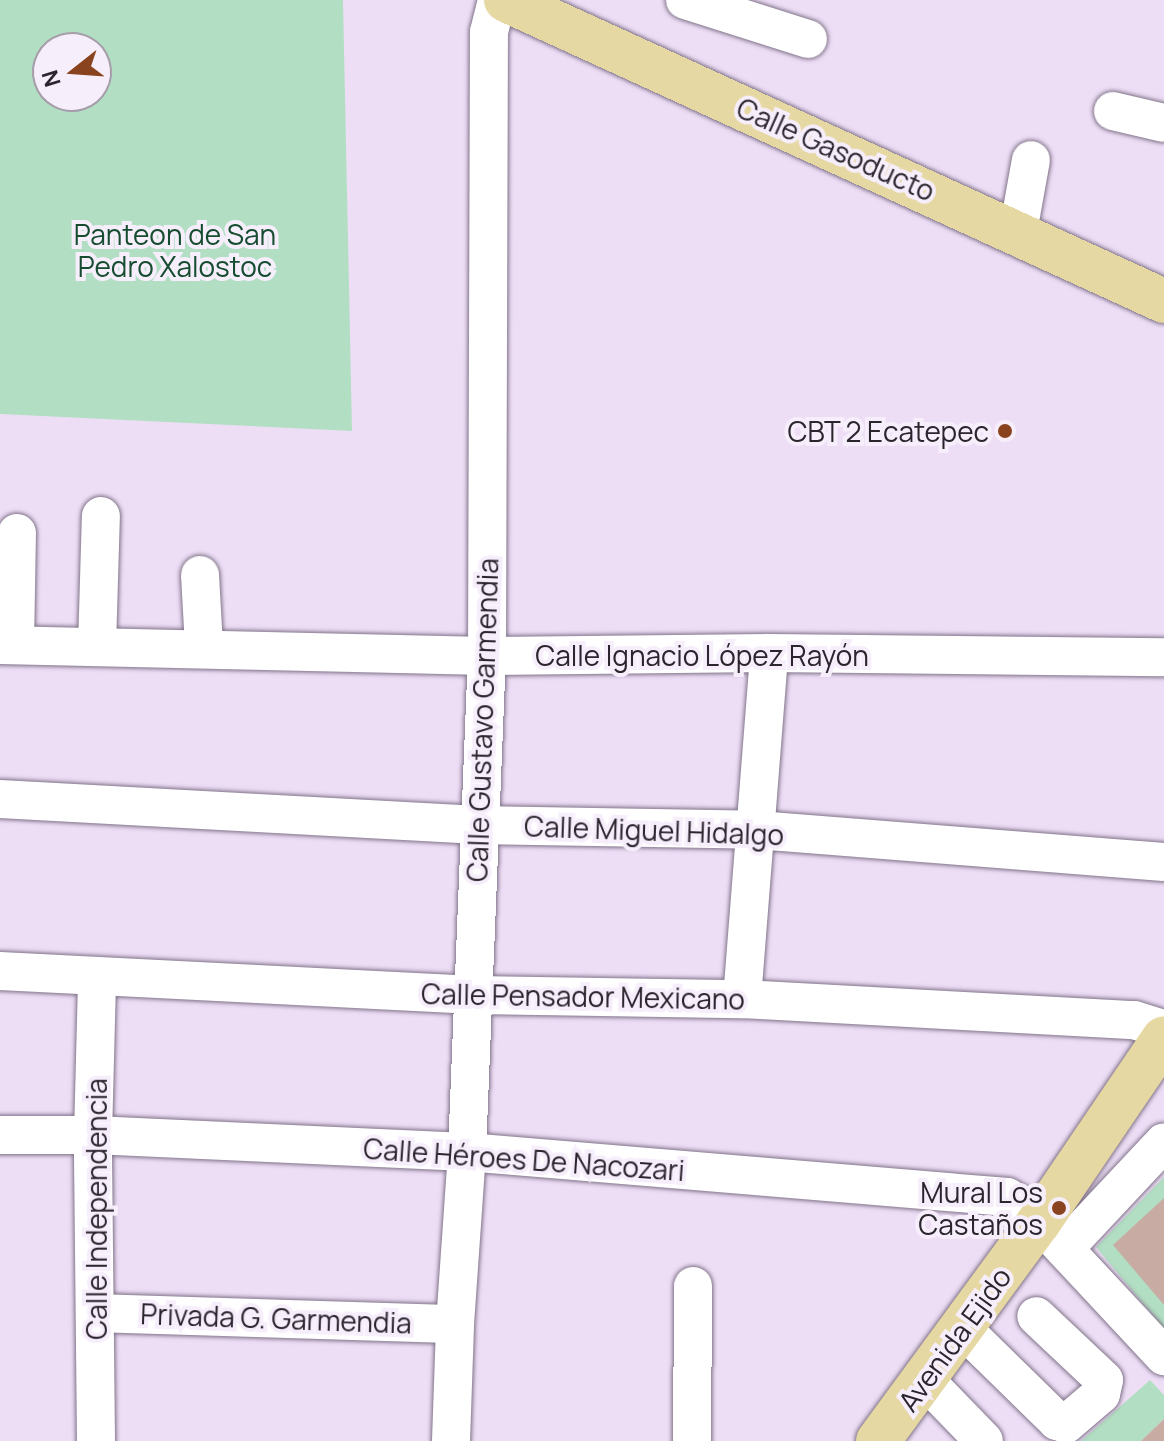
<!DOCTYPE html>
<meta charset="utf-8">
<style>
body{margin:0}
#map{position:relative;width:1164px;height:1441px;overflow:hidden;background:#eddef6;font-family:Manrope,sans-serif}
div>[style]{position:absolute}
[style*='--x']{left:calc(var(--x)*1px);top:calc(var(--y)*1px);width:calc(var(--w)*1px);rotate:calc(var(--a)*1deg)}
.green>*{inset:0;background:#b2dfc3}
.building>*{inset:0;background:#c8aba3}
.roads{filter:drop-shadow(0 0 2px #81748a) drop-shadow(0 0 2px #81748a)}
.minor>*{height:38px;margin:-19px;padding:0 19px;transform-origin:19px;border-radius:19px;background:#fff}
.major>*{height:44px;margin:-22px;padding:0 22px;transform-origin:22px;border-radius:22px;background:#e6d8a2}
.dots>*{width:22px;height:22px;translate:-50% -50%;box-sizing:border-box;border:4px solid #f7eefc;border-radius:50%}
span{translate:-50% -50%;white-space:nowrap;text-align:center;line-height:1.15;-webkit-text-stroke:8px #f7eefc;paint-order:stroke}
.street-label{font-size:28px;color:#2b252e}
.park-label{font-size:28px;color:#164c30}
.poi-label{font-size:28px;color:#2b252e}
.right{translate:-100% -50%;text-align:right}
.north{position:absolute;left:32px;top:32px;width:80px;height:80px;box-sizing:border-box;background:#f7eefc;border:2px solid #a59eaa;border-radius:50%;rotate:253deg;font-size:22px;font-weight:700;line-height:32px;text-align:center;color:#2b252e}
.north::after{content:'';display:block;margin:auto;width:28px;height:36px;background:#89431e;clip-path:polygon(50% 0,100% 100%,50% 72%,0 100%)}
</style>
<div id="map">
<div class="green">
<i style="clip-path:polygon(evenodd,0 0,343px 0,352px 431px,0 414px,0 0,96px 48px,96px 96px,48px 96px,48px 48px,96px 48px)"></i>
<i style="clip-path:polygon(1164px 1177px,1164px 1329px,1096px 1247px)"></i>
<i style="clip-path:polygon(1150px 1380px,1164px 1395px,1164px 1419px,1141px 1441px,1081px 1441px)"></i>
</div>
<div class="building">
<i style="clip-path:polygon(1164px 1198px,1164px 1305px,1113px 1245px)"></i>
<i style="clip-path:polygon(1164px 1419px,1164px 1441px,1141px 1441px)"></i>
</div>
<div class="roads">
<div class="minor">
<i style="--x:685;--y:0;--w:129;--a:17.6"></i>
<i style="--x:1113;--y:111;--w:52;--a:13.2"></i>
<i style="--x:1018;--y:232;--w:73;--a:-79.8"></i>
<i style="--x:200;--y:575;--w:72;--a:86.8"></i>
<i style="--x:0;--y:645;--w:487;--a:1.3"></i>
<i style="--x:487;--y:656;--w:282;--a:-0.6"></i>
<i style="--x:769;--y:653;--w:395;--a:0.6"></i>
<i style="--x:15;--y:645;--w:112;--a:-89"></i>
<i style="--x:97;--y:647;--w:131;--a:-88.3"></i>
<i style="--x:0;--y:799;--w:479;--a:3.1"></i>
<i style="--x:478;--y:825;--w:279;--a:1"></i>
<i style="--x:757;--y:830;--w:408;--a:4.5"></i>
<i style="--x:0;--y:971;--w:475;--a:2.9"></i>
<i style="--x:474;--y:995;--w:268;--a:0.9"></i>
<i style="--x:742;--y:999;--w:393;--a:3.1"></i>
<i style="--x:1134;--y:1020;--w:31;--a:17"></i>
<i style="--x:742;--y:999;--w:347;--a:-85.5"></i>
<i style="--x:0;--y:1135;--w:93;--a:0"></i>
<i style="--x:93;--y:1135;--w:374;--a:2.6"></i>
<i style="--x:467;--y:1152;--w:542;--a:4.76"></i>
<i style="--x:1007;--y:1197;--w:21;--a:29"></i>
<i style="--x:1025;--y:1207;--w:204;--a:47"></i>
<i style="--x:1064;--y:1249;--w:146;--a:-46.9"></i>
<i style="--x:97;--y:1313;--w:358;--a:1.8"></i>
<i style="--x:961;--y:1327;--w:134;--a:44.4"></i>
<i style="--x:1057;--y:1421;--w:9;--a:18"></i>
<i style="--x:1066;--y:1424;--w:46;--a:-40.6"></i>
<i style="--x:1101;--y:1394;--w:14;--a:-78"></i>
<i style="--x:1104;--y:1380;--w:93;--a:-136.7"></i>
<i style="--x:924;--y:1379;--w:86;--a:45.9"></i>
<i style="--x:96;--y:1441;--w:306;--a:-90.6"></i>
<i style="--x:93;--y:1135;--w:158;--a:-88.5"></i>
<i style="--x:451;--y:1441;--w:117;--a:-88"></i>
<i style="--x:455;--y:1324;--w:172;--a:-86"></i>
<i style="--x:467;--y:1152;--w:496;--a:-87.7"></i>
<i style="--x:487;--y:656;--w:624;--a:-89.82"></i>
<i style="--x:489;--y:32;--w:33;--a:-76"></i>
<i style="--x:692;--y:1441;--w:155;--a:-89.6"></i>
</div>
<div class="major">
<i style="--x:506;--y:0;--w:724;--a:24.58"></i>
<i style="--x:878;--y:1441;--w:272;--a:-53.7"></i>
<i style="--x:1039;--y:1222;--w:222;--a:-55.8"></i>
</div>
</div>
<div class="dots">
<i style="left:1005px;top:431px;background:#89431e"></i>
<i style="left:1059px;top:1208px;background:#89431e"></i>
</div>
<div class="street-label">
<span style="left:836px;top:149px;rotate:24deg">Calle Gasoducto</span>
<span style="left:702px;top:655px">Calle Ignacio López Rayón</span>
<span style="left:482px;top:720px;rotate:-88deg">Calle Gustavo Garmendia</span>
<span style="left:654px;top:830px;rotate:2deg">Calle Miguel Hidalgo</span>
<span style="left:583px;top:996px;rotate:1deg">Calle Pensador Mexicano</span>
<span style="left:524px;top:1159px;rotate:4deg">Calle Héroes De Nacozari</span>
<span style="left:96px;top:1209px;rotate:-90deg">Calle Independencia</span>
<span style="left:276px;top:1318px;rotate:2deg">Privada G. Garmendia</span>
<span style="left:954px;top:1339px;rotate:-54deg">Avenida Ejido</span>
</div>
<div class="park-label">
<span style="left:175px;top:250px">Panteon de San<br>Pedro Xalostoc</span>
</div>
<div class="poi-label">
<span class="right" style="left:989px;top:431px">CBT 2 Ecatepec</span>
<span class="right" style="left:1043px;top:1208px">Mural Los<br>Castaños</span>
</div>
<div class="north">N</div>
</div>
